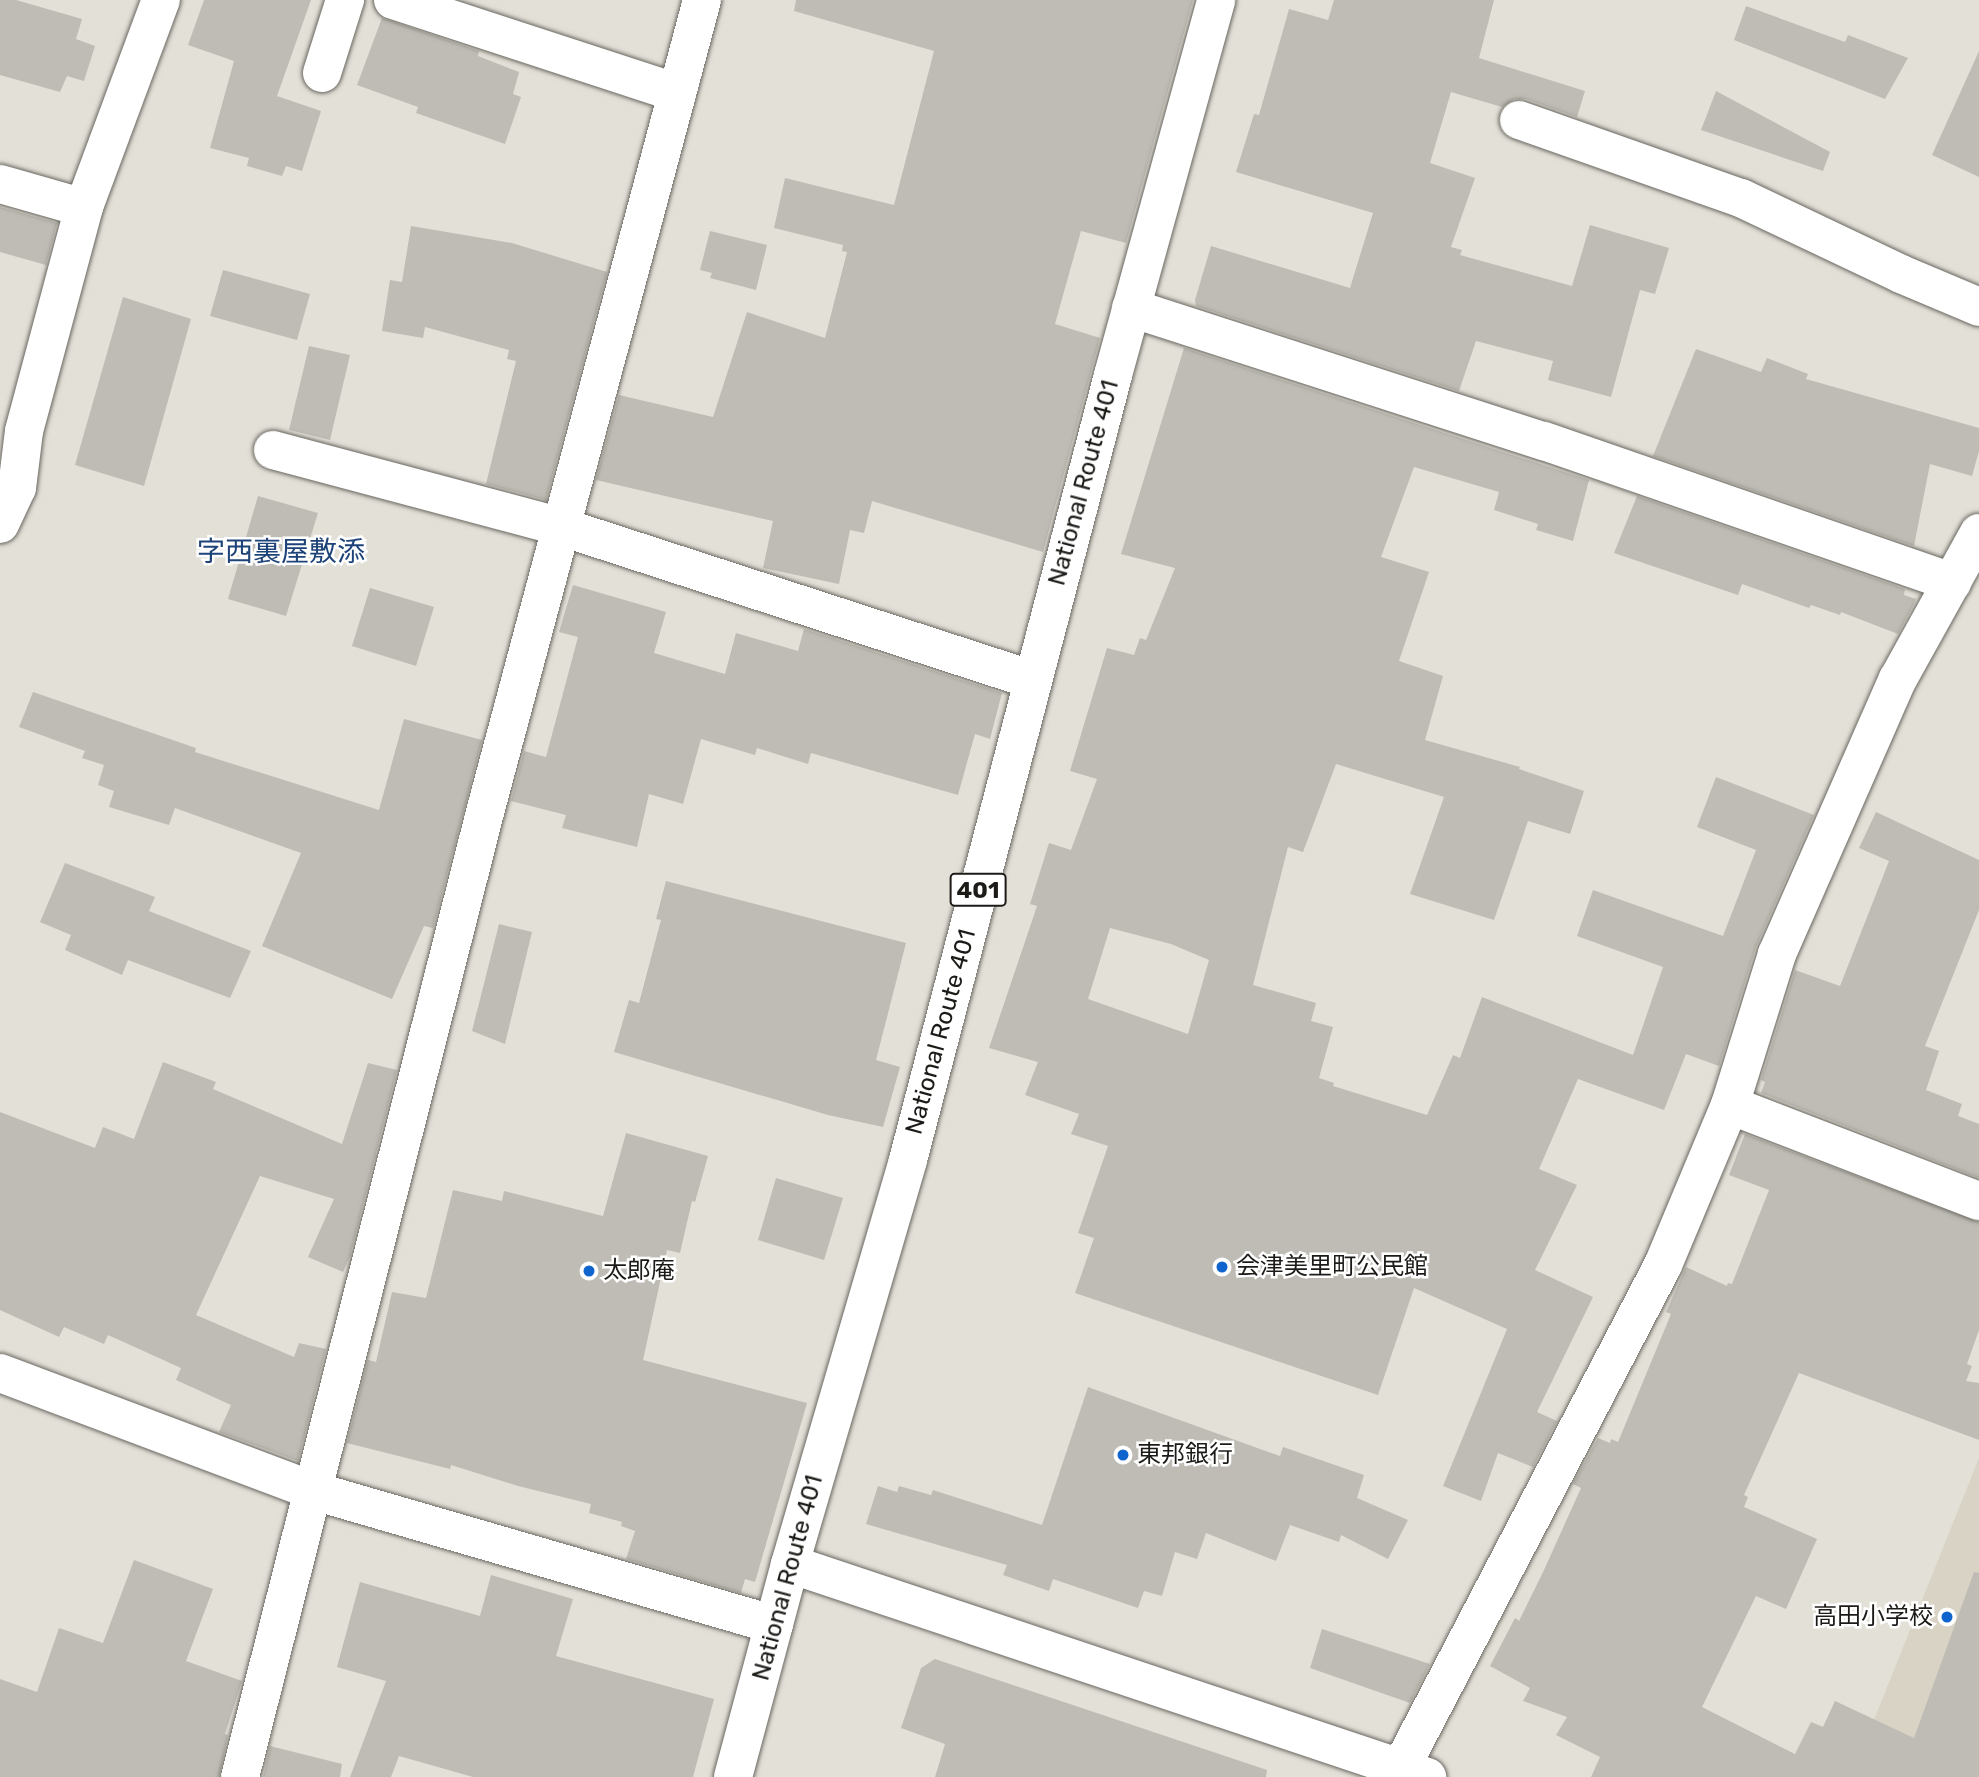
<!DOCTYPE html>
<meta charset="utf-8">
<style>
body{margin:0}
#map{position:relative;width:1979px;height:1777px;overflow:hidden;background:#e3e0d8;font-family:Rubik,"Noto Sans JP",sans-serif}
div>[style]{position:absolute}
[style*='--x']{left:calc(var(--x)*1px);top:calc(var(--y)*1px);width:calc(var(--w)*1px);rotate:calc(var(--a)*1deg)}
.built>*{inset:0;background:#d8d3c4}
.building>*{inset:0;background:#bebcb4}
.roads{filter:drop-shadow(0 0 2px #696760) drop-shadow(0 0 2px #696760)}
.minor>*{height:38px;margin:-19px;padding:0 19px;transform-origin:19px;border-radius:19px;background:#fff}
.highway>*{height:38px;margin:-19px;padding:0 19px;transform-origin:19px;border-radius:19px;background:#fff}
.dots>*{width:19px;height:19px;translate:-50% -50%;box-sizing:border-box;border:4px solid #fff;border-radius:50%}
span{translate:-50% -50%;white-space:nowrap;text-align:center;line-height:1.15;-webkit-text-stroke:5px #fff;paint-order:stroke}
.shield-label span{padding:2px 5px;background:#fff;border:2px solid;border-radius:5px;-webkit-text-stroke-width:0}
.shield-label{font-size:23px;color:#1c1b18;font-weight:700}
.street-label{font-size:24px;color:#1c1b18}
.poi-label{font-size:24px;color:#1c1b18}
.left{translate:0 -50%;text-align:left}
.right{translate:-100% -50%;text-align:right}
.quarter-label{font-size:28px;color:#1e4379}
</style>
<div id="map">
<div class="built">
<i style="clip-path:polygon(1979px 1458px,1979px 1777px,1851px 1777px)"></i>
</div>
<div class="building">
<i style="clip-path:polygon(0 0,16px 0,82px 19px,76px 39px,95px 46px,84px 81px,67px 76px,60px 92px,0 75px)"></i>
<i style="clip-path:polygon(204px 0,311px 0,277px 96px,321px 111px,302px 171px,286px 166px,282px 176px,247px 166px,249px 158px,210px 148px,234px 61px,188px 45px)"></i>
<i style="clip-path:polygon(796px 0,1193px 0,1126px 243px,1081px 231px,1055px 324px,1100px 338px,1043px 552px,872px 501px,864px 533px,850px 530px,839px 584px,763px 568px,773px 521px,596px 480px,619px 395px,713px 417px,747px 312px,825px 338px,847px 252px,842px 251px,843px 245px,774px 228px,785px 178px,894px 205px,934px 51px,794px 11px)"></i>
<i style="clip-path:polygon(1334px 0,1494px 0,1479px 58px,1585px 91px,1577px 117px,1526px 99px,1514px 99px,1502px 107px,1451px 92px,1430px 163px,1475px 178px,1451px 247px,1462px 250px,1460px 255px,1572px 286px,1590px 225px,1669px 248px,1655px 294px,1640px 290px,1611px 397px,1548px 380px,1553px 361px,1476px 341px,1459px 391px,1196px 306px,1195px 300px,1211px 246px,1350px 288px,1373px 213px,1236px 172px,1254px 114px,1259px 115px,1289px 9px,1328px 20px)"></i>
<i style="clip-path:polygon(1746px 6px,1845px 42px,1848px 35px,1908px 58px,1885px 99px,1734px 40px)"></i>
<i style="clip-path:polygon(382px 18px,479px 51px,478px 56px,519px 72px,513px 94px,521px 97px,505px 144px,416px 113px,418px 107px,357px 85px)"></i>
<i style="clip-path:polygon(1979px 51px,1979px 177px,1932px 155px)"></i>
<i style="clip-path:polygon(1716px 91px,1830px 152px,1823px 171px,1701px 130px)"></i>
<i style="clip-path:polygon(0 207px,57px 223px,46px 265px,0 252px)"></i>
<i style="clip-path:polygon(411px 226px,512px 243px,607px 272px,546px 500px,486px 484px,516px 361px,507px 359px,509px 350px,425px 327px,423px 338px,382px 331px,390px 280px,402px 282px)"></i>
<i style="clip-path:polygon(710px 231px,767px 245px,756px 290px,710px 278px,712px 273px,700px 270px)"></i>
<i style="clip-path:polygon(223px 270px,310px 294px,297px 340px,210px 316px)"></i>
<i style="clip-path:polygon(123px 297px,191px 319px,144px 486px,75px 465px)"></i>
<i style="clip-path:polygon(309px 346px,350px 355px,330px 440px,289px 430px)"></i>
<i style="clip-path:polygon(evenodd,1184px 348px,1589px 480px,1573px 541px,1536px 530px,1538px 524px,1494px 510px,1499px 492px,1414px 467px,1381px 557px,1429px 572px,1399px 661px,1443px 676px,1425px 740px,1520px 767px,1519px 769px,1584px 791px,1570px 834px,1528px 821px,1494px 920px,1410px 894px,1444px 797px,1336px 764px,1303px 852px,1288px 847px,1253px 985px,1316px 1003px,1311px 1021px,1333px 1027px,1319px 1078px,1334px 1083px,1333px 1086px,1427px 1115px,1453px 1055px,1460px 1058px,1482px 997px,1633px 1055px,1663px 967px,1577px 936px,1593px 890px,1723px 936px,1756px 850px,1697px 827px,1716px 777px,1814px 815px,1756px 947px,1719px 1066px,1686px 1054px,1664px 1110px,1578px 1079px,1539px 1169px,1577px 1185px,1535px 1270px,1593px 1297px,1537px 1412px,1557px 1421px,1533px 1467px,1498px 1453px,1481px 1501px,1443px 1486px,1507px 1329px,1414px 1288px,1378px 1395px,1075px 1293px,1094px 1238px,1078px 1233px,1108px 1146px,1071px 1134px,1079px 1114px,1025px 1095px,1038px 1062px,989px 1048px,1037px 906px,1030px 904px,1049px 843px,1071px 850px,1097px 779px,1070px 771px,1107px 648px,1134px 655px,1140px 638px,1146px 640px,1175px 568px,1121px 554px,1184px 348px,1110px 928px,1171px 944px,1209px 960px,1188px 1034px,1088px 999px,1110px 928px)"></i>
<i style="clip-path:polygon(1696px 349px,1761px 372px,1767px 358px,1808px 374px,1806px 379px,1979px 428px,1979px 451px,1972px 476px,1930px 464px,1914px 546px,1653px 456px)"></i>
<i style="clip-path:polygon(258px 496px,318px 513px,286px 616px,228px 599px)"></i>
<i style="clip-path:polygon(1637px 496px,1905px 589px,1904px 595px,1916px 599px,1913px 606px,1898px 634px,1841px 612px,1840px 615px,1811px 605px,1809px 608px,1742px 584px,1738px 595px,1614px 553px)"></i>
<i style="clip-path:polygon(573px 585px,666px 612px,654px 653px,725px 674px,736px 633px,798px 651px,804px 629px,1002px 693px,990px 739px,975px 734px,958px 795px,811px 753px,808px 764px,757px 748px,755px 755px,701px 739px,683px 804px,649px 794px,637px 847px,562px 828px,566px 815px,511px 801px,524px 751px,546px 757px,578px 637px,559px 632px)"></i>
<i style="clip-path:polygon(370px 588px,434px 607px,416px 666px,352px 646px)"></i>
<i style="clip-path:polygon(33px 692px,196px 748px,195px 752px,379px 810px,404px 719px,482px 740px,433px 928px,424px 926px,392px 999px,262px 946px,301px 853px,175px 808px,169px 825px,109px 807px,114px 791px,98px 785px,104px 765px,82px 758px,85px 751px,19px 727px)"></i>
<i style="clip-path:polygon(1876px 812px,1979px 860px,1979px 910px,1925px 1046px,1939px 1051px,1926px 1090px,1962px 1104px,1958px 1116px,1979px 1124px,1979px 1178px,1761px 1093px,1765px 1082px,1761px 1080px,1795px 970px,1840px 986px,1889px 861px,1859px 848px)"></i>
<i style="clip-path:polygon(65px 863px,155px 897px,149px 911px,251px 951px,230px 998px,128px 960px,122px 975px,65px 950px,71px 935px,40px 922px)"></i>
<i style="clip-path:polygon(666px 881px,906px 943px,876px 1060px,900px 1067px,883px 1127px,828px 1115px,614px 1052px,629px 1000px,639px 1003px,661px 920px,656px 919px)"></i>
<i style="clip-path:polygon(499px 924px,532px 932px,505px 1044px,472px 1031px)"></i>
<i style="clip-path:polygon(163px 1062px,216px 1082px,213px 1089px,342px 1144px,368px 1063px,397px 1070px,350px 1256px,343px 1272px,308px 1257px,334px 1199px,260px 1176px,196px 1315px,294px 1357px,299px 1343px,326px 1349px,298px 1461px,219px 1432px,231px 1405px,176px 1380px,181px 1368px,108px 1335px,104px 1344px,64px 1327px,59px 1337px,0 1310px,0 1112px,95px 1148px,103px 1127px,134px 1139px)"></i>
<i style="clip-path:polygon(626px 1133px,708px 1156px,695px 1202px,692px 1201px,680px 1253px,667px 1250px,643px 1360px,807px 1403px,755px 1582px,745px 1579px,741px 1593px,626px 1559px,635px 1531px,621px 1526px,622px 1522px,589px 1513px,591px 1504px,518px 1486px,451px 1465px,450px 1469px,347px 1443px,368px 1360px,376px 1362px,392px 1292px,426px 1298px,453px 1190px,502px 1201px,504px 1191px,603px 1216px)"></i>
<i style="clip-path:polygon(1745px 1134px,1979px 1222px,1979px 1330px,1967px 1364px,1972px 1366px,1966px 1381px,1979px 1383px,1979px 1440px,1799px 1373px,1744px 1495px,1748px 1497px,1744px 1507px,1817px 1539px,1786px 1609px,1756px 1596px,1702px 1707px,1795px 1754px,1811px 1722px,1823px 1727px,1835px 1701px,1914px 1738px,1974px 1572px,1979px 1573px,1979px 1777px,1591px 1777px,1600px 1757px,1556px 1735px,1567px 1717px,1523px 1701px,1530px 1688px,1490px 1666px,1515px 1618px,1519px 1621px,1544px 1570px,1581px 1488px,1573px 1484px,1598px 1438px,1610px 1443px,1611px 1439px,1618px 1442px,1671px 1314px,1666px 1312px,1686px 1267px,1727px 1286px,1728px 1283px,1732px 1284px,1769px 1190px,1729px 1175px)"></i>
<i style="clip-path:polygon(776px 1178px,843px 1198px,824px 1260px,758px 1240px)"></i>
<i style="clip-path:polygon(1088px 1387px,1280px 1456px,1283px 1447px,1364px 1475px,1357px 1498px,1408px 1520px,1388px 1559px,1341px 1535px,1339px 1542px,1290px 1525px,1276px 1561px,1206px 1533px,1197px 1559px,1175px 1552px,1162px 1596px,1144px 1591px,1138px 1608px,1053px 1579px,1049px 1591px,1003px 1575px,1007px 1565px,866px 1524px,878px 1486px,897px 1492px,899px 1486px,931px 1495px,933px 1490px,1042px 1525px)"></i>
<i style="clip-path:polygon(134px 1560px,213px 1589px,186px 1661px,242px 1681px,225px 1734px,228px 1735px,219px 1777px,0 1777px,0 1679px,37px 1692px,59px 1628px,103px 1643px)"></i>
<i style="clip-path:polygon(491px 1575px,573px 1599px,556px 1656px,714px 1699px,693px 1777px,473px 1777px,399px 1756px,391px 1777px,350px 1777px,386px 1681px,337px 1667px,360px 1582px,480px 1616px)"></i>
<i style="clip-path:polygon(1322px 1629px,1430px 1664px,1410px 1703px,1310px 1668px)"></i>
<i style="clip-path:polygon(935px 1659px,1267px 1770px,1266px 1777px,935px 1777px,945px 1744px,901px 1728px,921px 1668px)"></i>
<i style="clip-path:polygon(270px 1746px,342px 1764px,340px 1777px,263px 1777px)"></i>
</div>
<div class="roads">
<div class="minor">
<i style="--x:393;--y:0;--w:299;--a:18.1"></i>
<i style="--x:322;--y:73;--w:77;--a:-72.5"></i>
<i style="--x:1519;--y:120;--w:235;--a:19.4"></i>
<i style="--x:1741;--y:198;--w:177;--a:25.4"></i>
<i style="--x:1901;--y:274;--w:85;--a:22.9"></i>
<i style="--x:0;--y:184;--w:87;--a:15.9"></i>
<i style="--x:1131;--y:308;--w:434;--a:17.9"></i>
<i style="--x:1544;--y:441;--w:432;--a:19.1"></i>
<i style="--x:273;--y:450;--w:299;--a:14.9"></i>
<i style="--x:562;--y:527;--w:495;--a:18"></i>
<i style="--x:0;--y:524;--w:40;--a:-65"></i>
<i style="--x:17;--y:488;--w:57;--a:-83"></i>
<i style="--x:24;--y:431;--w:235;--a:-75"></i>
<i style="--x:85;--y:204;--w:218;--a:-69.6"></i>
<i style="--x:1730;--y:1105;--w:267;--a:21.1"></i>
<i style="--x:0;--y:1373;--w:335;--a:20.6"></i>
<i style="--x:314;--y:1491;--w:479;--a:16.2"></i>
<i style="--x:790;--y:1564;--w:672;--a:18.49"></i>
<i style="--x:240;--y:1777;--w:991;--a:-75.75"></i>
<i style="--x:484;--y:816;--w:845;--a:-75.04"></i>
<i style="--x:1396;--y:1777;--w:577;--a:-62.46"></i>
<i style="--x:1663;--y:1265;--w:173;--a:-67.3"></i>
<i style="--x:1730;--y:1105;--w:158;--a:-72.7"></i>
<i style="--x:1777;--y:954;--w:300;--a:-66.3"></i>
<i style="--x:1898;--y:679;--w:167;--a:-61"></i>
</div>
<div class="highway">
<i style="--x:733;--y:1777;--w:220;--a:-75"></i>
<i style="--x:790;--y:1564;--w:421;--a:-73.7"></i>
<i style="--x:908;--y:1160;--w:811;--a:-75.36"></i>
<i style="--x:1113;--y:375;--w:389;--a:-74.6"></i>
</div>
</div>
<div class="dots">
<i style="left:1222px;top:1267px;background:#1064cd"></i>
<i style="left:589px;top:1271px;background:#1064cd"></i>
<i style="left:1123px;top:1455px;background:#1064cd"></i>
<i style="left:1947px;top:1617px;background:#1064cd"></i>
</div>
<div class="shield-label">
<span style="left:978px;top:890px">401</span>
</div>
<div class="street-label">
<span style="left:1084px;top:483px;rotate:-75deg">National Route 401</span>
<span style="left:941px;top:1032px;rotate:-75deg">National Route 401</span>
<span style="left:788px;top:1578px;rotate:-75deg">National Route 401</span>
</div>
<div class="poi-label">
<span class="left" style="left:1236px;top:1267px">会津美里町公民館</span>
<span class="left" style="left:603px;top:1271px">太郎庵</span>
<span class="left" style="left:1137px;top:1455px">東邦銀行</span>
<span class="right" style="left:1933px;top:1617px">高田小学校</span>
</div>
<div class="quarter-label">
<span style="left:281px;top:552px">字西裏屋敷添</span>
</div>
</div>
